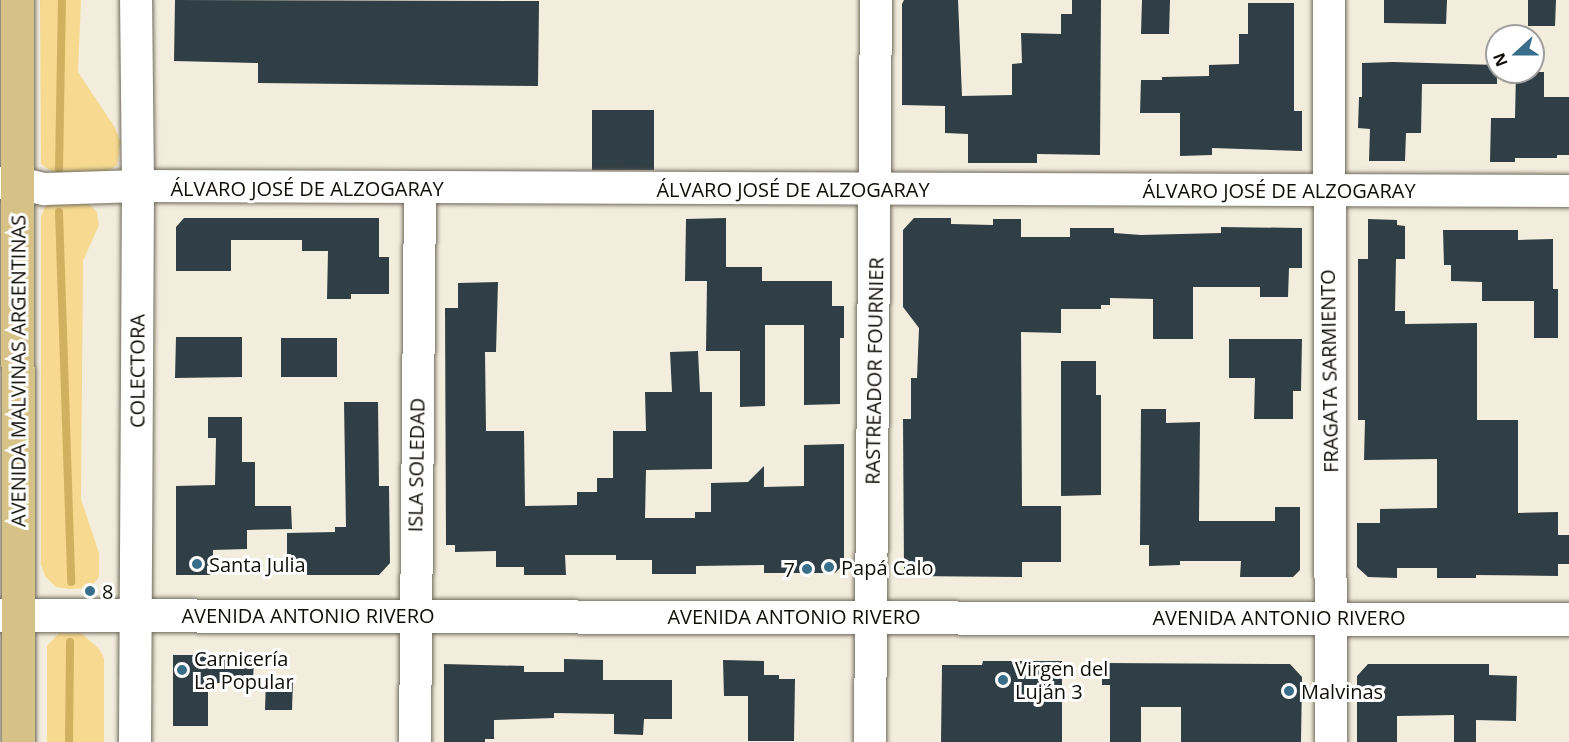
<!DOCTYPE html>
<meta charset="utf-8">
<style>
body{margin:0}
#map{position:relative;width:1569px;height:742px;overflow:hidden;background:#f3eddd;font-family:"Open Sans",sans-serif}
div>[style]{position:absolute}
[style*='--x']{left:calc(var(--x)*1px);top:calc(var(--y)*1px);width:calc(var(--w)*1px);rotate:calc(var(--a)*1deg)}
.green>*{inset:0;background:#f7da8f}
.stream>*{height:8px;margin:-4px;padding:0 4px;transform-origin:4px;border-radius:4px;background:#d0b15f}
.building>*{inset:0;background:#303e45}
.roads{filter:drop-shadow(0 0 2px #6f6a5c) drop-shadow(0 0 2px #6f6a5c)}
.minor>*{height:32px;margin:-16px;padding:0 16px;transform-origin:16px;border-radius:16px;background:#fff}
.secondary>*{height:33px;margin:-16.5px;padding:0 16.5px;transform-origin:16.5px;border-radius:16.5px;background:#fff}
.primary>*{height:33px;margin:-16.5px;padding:0 16.5px;transform-origin:16.5px;border-radius:16.5px;background:#d6c186}
.dots>*{width:16px;height:16px;translate:-50% -50%;box-sizing:border-box;border:3px solid #fff;border-radius:50%}
span{translate:-50% -50%;white-space:nowrap;text-align:center;line-height:1.15;-webkit-text-stroke:6px #fff;paint-order:stroke}
.street-label{font-size:20px;color:#100e09}
.poi-label{font-size:20px;color:#100e09}
.left{translate:0 -50%;text-align:left}
.right{translate:-100% -50%;text-align:right}
.north{position:absolute;left:1485px;top:24px;width:60px;height:60px;box-sizing:border-box;background:#fff;border:2px solid #9f9f9d;border-radius:50%;rotate:249deg;font-size:16px;font-weight:700;line-height:24px;text-align:center;color:#100e09}
.north::after{content:'';display:block;margin:auto;width:21px;height:27px;background:#386e89;clip-path:polygon(50% 0,100% 100%,50% 72%,0 100%)}
</style>
<div id="map">
<div class="green">
<i style="clip-path:polygon(40px 0,81px 0,78px 72px,114px 126px,121px 142px,117px 165px,101px 176px,66px 177px,51px 171px,41px 164px)"></i>
<i style="clip-path:polygon(56px 202px,89px 204px,97px 212px,99px 225px,83px 261px,81px 499px,99px 553px,99px 577px,90px 588px,69px 589px,56px 587px,45px 576px,41px 564px,41px 217px,46px 205px)"></i>
<i style="clip-path:polygon(59px 633px,81px 633px,99px 649px,104px 658px,104px 742px,47px 742px,47px 646px)"></i>
</div>
<div class="stream">
<i style="--x:59;--y:169;--w:169;--a:-89"></i>
<i style="--x:59;--y:212;--w:370;--a:88.1"></i>
<i style="--x:69;--y:742;--w:100;--a:-89.4"></i>
</div>
<div class="building">
<i style="clip-path:polygon(175px 0,539px 1px,538px 86px,258px 83px,258px 63px,174px 61px)"></i>
<i style="clip-path:polygon(904px 0,958px 0,962px 96px,1012px 95px,1012px 64px,1022px 63px,1021px 33px,1061px 34px,1061px 14px,1072px 14px,1072px 0,1101px 0,1100px 155px,1037px 154px,1037px 163px,968px 163px,968px 134px,945px 133px,945px 106px,902px 105px,902px 4px)"></i>
<i style="clip-path:polygon(1142px 0,1170px 0,1169px 34px,1141px 34px)"></i>
<i style="clip-path:polygon(1384px 0,1447px 0,1446px 24px,1384px 23px)"></i>
<i style="clip-path:polygon(1528px 0,1556px 0,1555px 26px,1528px 26px)"></i>
<i style="clip-path:polygon(1248px 3px,1294px 3px,1294px 111px,1302px 111px,1302px 151px,1212px 148px,1212px 155px,1180px 156px,1180px 113px,1140px 113px,1141px 80px,1162px 80px,1162px 77px,1209px 76px,1209px 65px,1239px 64px,1239px 34px,1248px 34px)"></i>
<i style="clip-path:polygon(1393px 62px,1497px 65px,1497px 84px,1422px 84px,1421px 133px,1406px 133px,1405px 161px,1369px 161px,1370px 129px,1358px 128px,1359px 97px,1362px 97px,1362px 63px)"></i>
<i style="clip-path:polygon(1516px 72px,1544px 72px,1544px 97px,1569px 97px,1569px 155px,1557px 155px,1557px 158px,1515px 158px,1515px 162px,1490px 162px,1491px 118px,1515px 118px)"></i>
<i style="clip-path:polygon(592px 110px,654px 110px,654px 170px,592px 170px)"></i>
<i style="clip-path:polygon(184px 218px,379px 218px,379px 257px,389px 257px,389px 294px,351px 294px,351px 299px,327px 299px,328px 251px,302px 251px,302px 240px,231px 240px,231px 271px,176px 271px,176px 227px)"></i>
<i style="clip-path:polygon(726px 218px,726px 267px,762px 267px,762px 281px,832px 281px,832px 306px,844px 306px,844px 338px,840px 338px,840px 404px,804px 405px,804px 325px,765px 325px,765px 406px,740px 407px,740px 351px,706px 351px,707px 281px,685px 281px,686px 219px)"></i>
<i style="clip-path:polygon(914px 218px,951px 218px,951px 224px,993px 225px,993px 219px,1021px 219px,1021px 237px,1070px 237px,1070px 228px,1114px 228px,1114px 233px,1141px 235px,1221px 233px,1221px 227px,1302px 228px,1302px 268px,1289px 268px,1288px 297px,1260px 297px,1260px 287px,1193px 287px,1193px 339px,1153px 339px,1153px 299px,1110px 298px,1110px 305px,1101px 305px,1101px 309px,1061px 309px,1061px 333px,1021px 332px,1022px 506px,1061px 506px,1061px 562px,1022px 562px,1022px 577px,910px 576px,904px 570px,903px 419px,911px 419px,911px 378px,917px 378px,919px 328px,903px 307px,903px 230px)"></i>
<i style="clip-path:polygon(1368px 219px,1397px 220px,1397px 225px,1405px 226px,1405px 259px,1396px 259px,1395px 311px,1405px 311px,1405px 324px,1477px 323px,1477px 420px,1518px 420px,1518px 513px,1558px 512px,1558px 535px,1569px 535px,1569px 564px,1558px 564px,1558px 576px,1476px 575px,1476px 578px,1437px 578px,1437px 568px,1397px 568px,1397px 578px,1368px 577px,1357px 567px,1357px 523px,1380px 523px,1380px 509px,1437px 508px,1437px 459px,1364px 460px,1365px 420px,1358px 420px,1358px 259px,1368px 259px)"></i>
<i style="clip-path:polygon(1443px 230px,1518px 230px,1518px 240px,1553px 239px,1553px 289px,1558px 289px,1558px 338px,1534px 338px,1534px 301px,1482px 301px,1482px 282px,1451px 281px,1451px 265px,1444px 265px)"></i>
<i style="clip-path:polygon(498px 282px,496px 352px,485px 352px,486px 431px,524px 431px,525px 506px,577px 505px,577px 492px,597px 492px,597px 478px,613px 478px,613px 431px,646px 431px,645px 392px,672px 392px,670px 352px,698px 351px,700px 392px,712px 392px,712px 469px,646px 470px,645px 518px,695px 518px,695px 512px,711px 512px,711px 483px,748px 482px,764px 466px,764px 487px,804px 486px,804px 445px,844px 444px,844px 564px,835px 573px,764px 573px,764px 565px,696px 566px,696px 574px,652px 574px,652px 560px,616px 560px,616px 555px,565px 555px,566px 575px,524px 575px,524px 567px,496px 567px,496px 551px,455px 552px,455px 545px,446px 545px,445px 308px,458px 308px,458px 283px)"></i>
<i style="clip-path:polygon(176px 337px,242px 337px,242px 377px,175px 378px)"></i>
<i style="clip-path:polygon(281px 338px,337px 338px,337px 377px,281px 377px)"></i>
<i style="clip-path:polygon(1229px 339px,1302px 339px,1301px 391px,1293px 391px,1293px 419px,1254px 419px,1255px 378px,1229px 378px)"></i>
<i style="clip-path:polygon(1061px 361px,1096px 361px,1096px 395px,1101px 395px,1101px 495px,1061px 496px)"></i>
<i style="clip-path:polygon(344px 402px,378px 402px,379px 486px,389px 486px,390px 563px,379px 575px,287px 575px,287px 533px,335px 532px,335px 527px,346px 527px)"></i>
<i style="clip-path:polygon(1141px 409px,1166px 409px,1166px 423px,1200px 422px,1199px 521px,1275px 521px,1275px 507px,1300px 507px,1300px 570px,1293px 577px,1240px 577px,1241px 561px,1180px 561px,1180px 565px,1149px 566px,1149px 545px,1140px 545px)"></i>
<i style="clip-path:polygon(208px 417px,242px 417px,242px 462px,255px 462px,255px 506px,291px 506px,292px 529px,247px 530px,247px 549px,213px 550px,213px 575px,176px 575px,176px 486px,215px 485px,216px 438px,208px 438px)"></i>
<i style="clip-path:polygon(173px 655px,254px 655px,253px 683px,208px 683px,208px 726px,173px 726px)"></i>
<i style="clip-path:polygon(564px 659px,603px 660px,603px 680px,672px 680px,672px 719px,644px 719px,643px 735px,614px 734px,614px 714px,554px 713px,554px 718px,494px 720px,494px 739px,485px 739px,485px 742px,444px 742px,444px 664px,524px 666px,524px 672px,564px 672px)"></i>
<i style="clip-path:polygon(723px 660px,764px 661px,764px 675px,779px 675px,779px 679px,795px 679px,794px 741px,748px 741px,748px 696px,724px 696px)"></i>
<i style="clip-path:polygon(983px 661px,1062px 661px,1062px 742px,941px 742px,942px 665px,982px 665px)"></i>
<i style="clip-path:polygon(1102px 663px,1290px 664px,1302px 677px,1301px 742px,1181px 742px,1181px 707px,1141px 707px,1141px 742px,1110px 742px,1110px 685px,1102px 685px)"></i>
<i style="clip-path:polygon(1368px 664px,1489px 664px,1489px 675px,1517px 676px,1516px 721px,1476px 720px,1476px 742px,1454px 742px,1454px 715px,1397px 716px,1397px 742px,1357px 742px,1357px 676px)"></i>
<i style="clip-path:polygon(266px 678px,293px 678px,292px 710px,265px 710px)"></i>
</div>
<div class="roads">
<div class="minor">
<i style="--x:1329;--y:0;--w:742;--a:89.85"></i>
<i style="--x:0;--y:183;--w:18;--a:0"></i>
<i style="--x:18;--y:183;--w:28;--a:13"></i>
<i style="--x:45;--y:189;--w:93;--a:-1.8"></i>
<i style="--x:138;--y:186;--w:1431;--a:0.2"></i>
<i style="--x:135;--y:742;--w:556;--a:-89.69"></i>
<i style="--x:138;--y:186;--w:186;--a:-90.6"></i>
<i style="--x:415;--y:742;--w:553;--a:-89.48"></i>
<i style="--x:870;--y:742;--w:742;--a:-89.54"></i>
</div>
<div class="secondary">
<i style="--x:0;--y:615;--w:1569;--a:0.15"></i>
</div>
<div class="primary">
<i style="--x:17;--y:0;--w:742;--a:89.92"></i>
</div>
</div>
<div class="dots">
<i style="left:197px;top:564px;background:#386e89"></i>
<i style="left:829px;top:567px;background:#386e89"></i>
<i style="left:807px;top:569px;background:#386e89"></i>
<i style="left:90px;top:591px;background:#386e89"></i>
<i style="left:182px;top:670px;background:#386e89"></i>
<i style="left:1003px;top:680px;background:#386e89"></i>
<i style="left:1289px;top:691px;background:#386e89"></i>
</div>
<div class="street-label">
<span style="left:307px;top:188px">ÁLVARO JOSÉ DE ALZOGARAY</span>
<span style="left:793px;top:189px">ÁLVARO JOSÉ DE ALZOGARAY</span>
<span style="left:1279px;top:190px">ÁLVARO JOSÉ DE ALZOGARAY</span>
<span style="left:18px;top:371px;rotate:-90deg">AVENIDA MALVINAS ARGENTINAS</span>
<span style="left:137px;top:371px;rotate:-90deg">COLECTORA</span>
<span style="left:874px;top:371px;rotate:-89deg">RASTREADOR FOURNIER</span>
<span style="left:1329px;top:371px;rotate:-91deg">FRAGATA SARMIENTO</span>
<span style="left:416px;top:465px;rotate:-89deg">ISLA SOLEDAD</span>
<span style="left:308px;top:615px">AVENIDA ANTONIO RIVERO</span>
<span style="left:794px;top:616px">AVENIDA ANTONIO RIVERO</span>
<span style="left:1279px;top:617px">AVENIDA ANTONIO RIVERO</span>
</div>
<div class="poi-label">
<span class="left" style="left:209px;top:564px">Santa Julia</span>
<span class="left" style="left:841px;top:567px">Papá Calo</span>
<span class="right" style="left:795px;top:569px">7</span>
<span class="left" style="left:102px;top:591px">8</span>
<span class="left" style="left:194px;top:670px">Carnicería<br>La Popular</span>
<span class="left" style="left:1015px;top:680px">Virgen del<br>Luján 3</span>
<span class="left" style="left:1301px;top:691px">Malvinas</span>
</div>
<div class="north">N</div>
</div>
